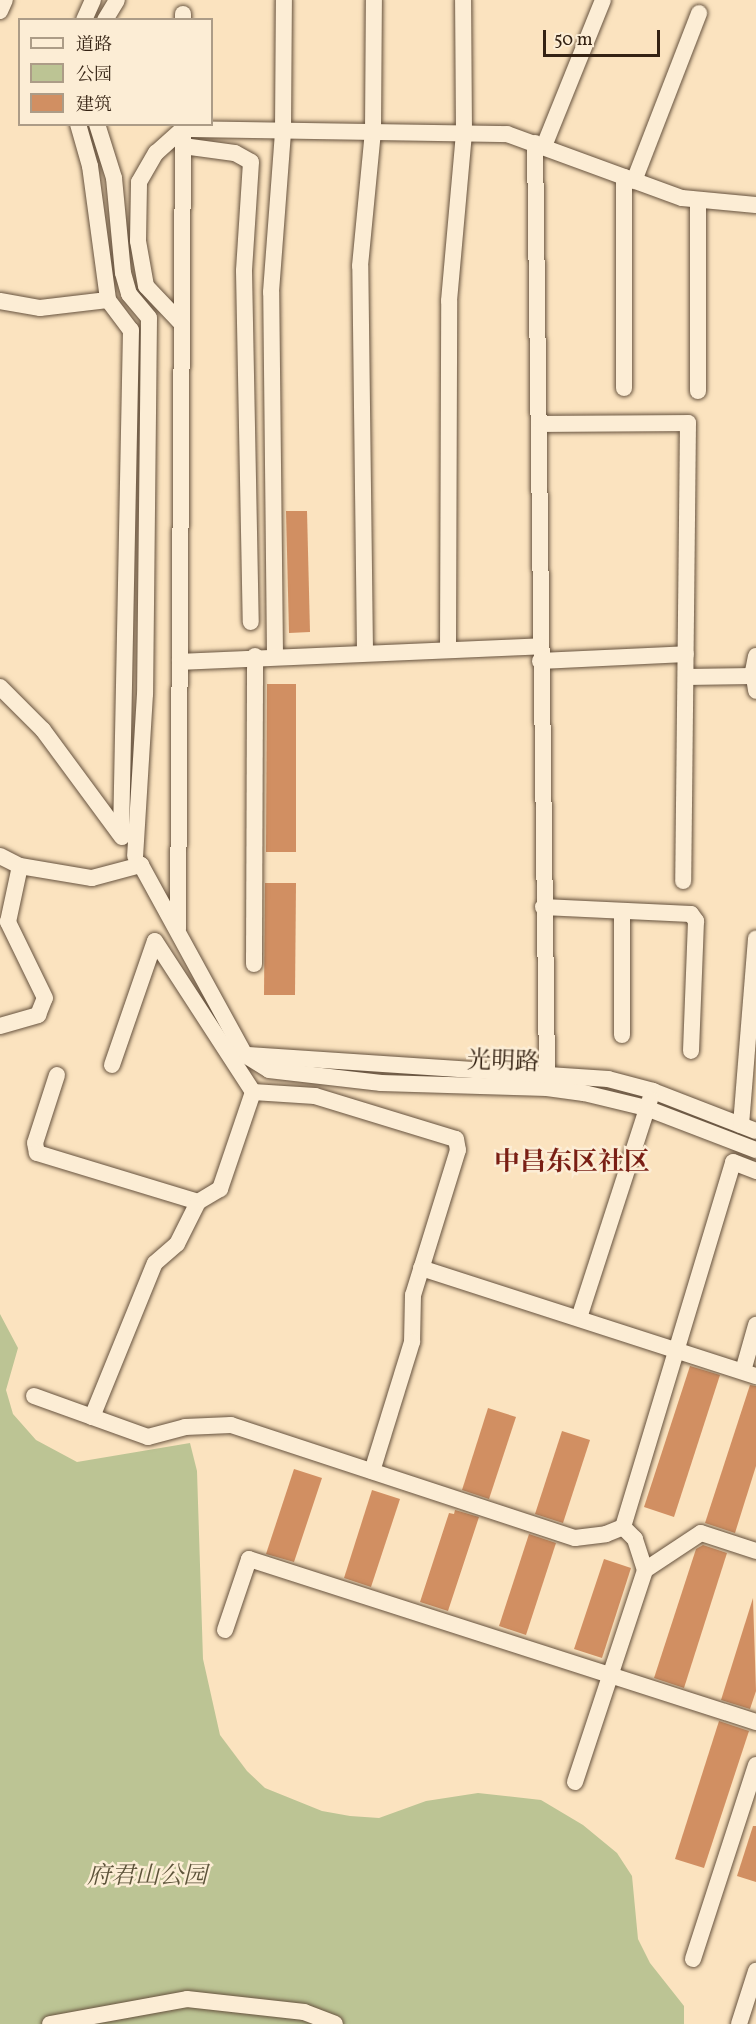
<!DOCTYPE html>
<meta charset="utf-8">
<style>
body{margin:0}
#map{position:relative;width:756px;height:2024px;overflow:hidden;background:#fbe3bf;font-family:Vollkorn,"Noto Serif SC",serif}
div>[style]{position:absolute}
[style*='--x']{left:calc(var(--x)*1px);top:calc(var(--y)*1px);width:calc(var(--w)*1px);rotate:calc(var(--a)*1deg)}
.green>*{inset:0;background:#bcc494}
.building>*{inset:0;background:#d18f62}
.roads{filter:drop-shadow(0 0 2px #66523e) drop-shadow(0 0 2px #66523e)}
.minor>*{height:16px;margin:-8px;padding:0 8px;transform-origin:8px;border-radius:8px;background:#fcedd5}
span{translate:-50% -50%;white-space:nowrap;text-align:center;line-height:1.15;-webkit-text-stroke:5px #fcedd5;paint-order:stroke}
.street-label{font-size:24px;color:#342213}
.park-label{font-size:24px;color:#5d533a;font-style:italic}
.neighbourhood-label{font-size:26px;color:#7a1f14;font-weight:700}
.legend{position:absolute;left:18px;top:18px;width:195px;height:108px;box-sizing:border-box;background:#fcedd5;border:2px solid #ac9c87;margin:0;padding:8px 10px;list-style:none;font-size:18px;color:#342213}
.legend li{display:flex;align-items:center;gap:12px;height:30px}
.legend b{width:30px;border:2px solid #ac9c87}
.scale{position:absolute;left:543px;top:30px;width:117px;height:27px;box-sizing:border-box;border:3px solid #342213;border-top:0;padding-left:8px;font-size:18px;line-height:21px;white-space:nowrap;color:#342213;-webkit-text-stroke:4px #fcedd5;paint-order:stroke}
</style>
<div id="map">
<div class="green">
<i style="clip-path:polygon(0 1314px,18px 1348px,6px 1390px,13px 1414px,36px 1440px,77px 1462px,190px 1443px,197px 1471px,203px 1659px,220px 1735px,247px 1771px,265px 1788px,322px 1811px,350px 1816px,379px 1818px,426px 1801px,478px 1793px,541px 1800px,583px 1825px,617px 1853px,632px 1876px,638px 1939px,650px 1963px,684px 2006px,684px 2024px,0 2024px)"></i>
</div>
<div class="building">
<i style="clip-path:polygon(286px 511px,307px 511px,310px 632px,289px 633px)"></i>
<i style="clip-path:polygon(267px 684px,296px 684px,296px 852px,266px 852px)"></i>
<i style="clip-path:polygon(265px 883px,296px 883px,295px 995px,264px 995px)"></i>
<i style="clip-path:polygon(690px 1366px,720px 1375px,674px 1517px,644px 1507px)"></i>
<i style="clip-path:polygon(750px 1385px,756px 1386px,756px 1466px,735px 1533px,705px 1523px)"></i>
<i style="clip-path:polygon(488px 1408px,516px 1417px,489px 1499px,462px 1490px)"></i>
<i style="clip-path:polygon(562px 1431px,590px 1440px,563px 1523px,535px 1514px)"></i>
<i style="clip-path:polygon(294px 1469px,322px 1478px,294px 1562px,266px 1554px)"></i>
<i style="clip-path:polygon(372px 1490px,400px 1499px,371px 1587px,344px 1578px)"></i>
<i style="clip-path:polygon(455px 1510px,479px 1517px,448px 1611px,420px 1602px,449px 1513px,454px 1514px)"></i>
<i style="clip-path:polygon(529px 1534px,556px 1543px,526px 1635px,499px 1626px)"></i>
<i style="clip-path:polygon(703px 1545px,727px 1553px,684px 1688px,654px 1678px,696px 1549px)"></i>
<i style="clip-path:polygon(604px 1559px,631px 1568px,602px 1658px,574px 1649px)"></i>
<i style="clip-path:polygon(753px 1598px,756px 1691px,750px 1709px,721px 1700px)"></i>
<i style="clip-path:polygon(719px 1721px,749px 1731px,704px 1868px,675px 1859px)"></i>
<i style="clip-path:polygon(753px 1826px,756px 1826px,756px 1882px,737px 1876px)"></i>
</div>
<div class="roads">
<div class="minor">
<i style="--x:0;--y:11;--w:12;--a:-66"></i>
<i style="--x:84;--y:20;--w:22;--a:-66"></i>
<i style="--x:105;--y:20;--w:23;--a:-59"></i>
<i style="--x:183;--y:20;--w:6;--a:-90"></i>
<i style="--x:78;--y:124;--w:44;--a:74.1"></i>
<i style="--x:90;--y:166;--w:135;--a:82.3"></i>
<i style="--x:108;--y:300;--w:38;--a:53"></i>
<i style="--x:131;--y:330;--w:505;--a:91.13"></i>
<i style="--x:97;--y:124;--w:57;--a:72.5"></i>
<i style="--x:114;--y:178;--w:95;--a:84.6"></i>
<i style="--x:123;--y:273;--w:22;--a:74"></i>
<i style="--x:129;--y:294;--w:31;--a:50"></i>
<i style="--x:149;--y:318;--w:376;--a:90.6"></i>
<i style="--x:145;--y:694;--w:162;--a:93.5"></i>
<i style="--x:535;--y:143;--w:929;--a:89.26"></i>
<i style="--x:183;--y:146;--w:52;--a:7.7"></i>
<i style="--x:235;--y:153;--w:18;--a:29"></i>
<i style="--x:251;--y:162;--w:109;--a:93.7"></i>
<i style="--x:244;--y:271;--w:351;--a:88.9"></i>
<i style="--x:544;--y:146;--w:157;--a:-68"></i>
<i style="--x:624;--y:177;--w:211;--a:90"></i>
<i style="--x:634;--y:181;--w:180;--a:-68.8"></i>
<i style="--x:0;--y:301;--w:41;--a:9.9"></i>
<i style="--x:40;--y:308;--w:68;--a:-6.7"></i>
<i style="--x:182;--y:324;--w:52;--a:-133.5"></i>
<i style="--x:146;--y:286;--w:46;--a:-100.1"></i>
<i style="--x:138;--y:241;--w:59;--a:-89"></i>
<i style="--x:139;--y:182;--w:34;--a:-60"></i>
<i style="--x:156;--y:153;--w:36;--a:-42"></i>
<i style="--x:183;--y:129;--w:324;--a:0.9"></i>
<i style="--x:507;--y:134;--w:186;--a:20.1"></i>
<i style="--x:682;--y:198;--w:74;--a:5.4"></i>
<i style="--x:698;--y:391;--w:191;--a:-90"></i>
<i style="--x:541;--y:424;--w:147;--a:-0.4"></i>
<i style="--x:688;--y:423;--w:458;--a:90.6"></i>
<i style="--x:448;--y:649;--w:348;--a:-89.8"></i>
<i style="--x:449;--y:301;--w:169;--a:-84.9"></i>
<i style="--x:464;--y:133;--w:133;--a:-90.4"></i>
<i style="--x:365;--y:652;--w:386;--a:-90.7"></i>
<i style="--x:360;--y:266;--w:136;--a:-84.5"></i>
<i style="--x:373;--y:131;--w:131;--a:-89.6"></i>
<i style="--x:275;--y:655;--w:363;--a:-90.6"></i>
<i style="--x:271;--y:292;--w:161;--a:-85.7"></i>
<i style="--x:283;--y:131;--w:131;--a:-89.6"></i>
<i style="--x:756;--y:656;--w:15;--a:101"></i>
<i style="--x:753;--y:671;--w:20;--a:81"></i>
<i style="--x:540;--y:661;--w:146;--a:-2.7"></i>
<i style="--x:180;--y:662;--w:360;--a:-2.5"></i>
<i style="--x:686;--y:677;--w:67;--a:-0.9"></i>
<i style="--x:0;--y:687;--w:61;--a:45"></i>
<i style="--x:43;--y:730;--w:133;--a:53.6"></i>
<i style="--x:0;--y:856;--w:22;--a:27"></i>
<i style="--x:20;--y:866;--w:73;--a:9.5"></i>
<i style="--x:92;--y:878;--w:51;--a:-14.9"></i>
<i style="--x:141;--y:865;--w:217;--a:61.3"></i>
<i style="--x:245;--y:1055;--w:28;--a:32"></i>
<i style="--x:269;--y:1070;--w:113;--a:6.6"></i>
<i style="--x:381;--y:1083;--w:166;--a:1.7"></i>
<i style="--x:547;--y:1088;--w:37;--a:8"></i>
<i style="--x:584;--y:1093;--w:64;--a:13.6"></i>
<i style="--x:646;--y:1108;--w:118;--a:20.9"></i>
<i style="--x:543;--y:907;--w:148;--a:2.7"></i>
<i style="--x:691;--y:914;--w:9;--a:54"></i>
<i style="--x:696;--y:921;--w:130;--a:92.2"></i>
<i style="--x:622;--y:911;--w:124;--a:90"></i>
<i style="--x:178;--y:929;--w:805;--a:-89.64"></i>
<i style="--x:254;--y:964;--w:308;--a:-89.8"></i>
<i style="--x:0;--y:1026;--w:40;--a:-16"></i>
<i style="--x:38;--y:1015;--w:18;--a:-68"></i>
<i style="--x:45;--y:998;--w:85;--a:-116"></i>
<i style="--x:8;--y:922;--w:57;--a:-77.9"></i>
<i style="--x:248;--y:1055;--w:361;--a:3.8"></i>
<i style="--x:608;--y:1079;--w:47;--a:14.9"></i>
<i style="--x:653;--y:1091;--w:110;--a:21.2"></i>
<i style="--x:112;--y:1065;--w:131;--a:-70.9"></i>
<i style="--x:155;--y:941;--w:180;--a:57"></i>
<i style="--x:253;--y:1092;--w:62;--a:3.7"></i>
<i style="--x:315;--y:1096;--w:147;--a:17"></i>
<i style="--x:456;--y:1139;--w:11;--a:80"></i>
<i style="--x:458;--y:1150;--w:152;--a:107.2"></i>
<i style="--x:413;--y:1295;--w:47;--a:91.2"></i>
<i style="--x:412;--y:1342;--w:135;--a:107.2"></i>
<i style="--x:57;--y:1075;--w:71;--a:107.9"></i>
<i style="--x:35;--y:1143;--w:10;--a:79"></i>
<i style="--x:37;--y:1153;--w:168;--a:16.9"></i>
<i style="--x:741;--y:1125;--w:187;--a:-85.4"></i>
<i style="--x:421;--y:1268;--w:352;--a:17.9"></i>
<i style="--x:579;--y:1318;--w:230;--a:-72"></i>
<i style="--x:743;--y:1371;--w:48;--a:-74.2"></i>
<i style="--x:34;--y:1396;--w:121;--a:19.8"></i>
<i style="--x:148;--y:1437;--w:38;--a:-15"></i>
<i style="--x:185;--y:1427;--w:46;--a:-2.5"></i>
<i style="--x:231;--y:1425;--w:362;--a:18.2"></i>
<i style="--x:575;--y:1538;--w:31;--a:-7"></i>
<i style="--x:606;--y:1534;--w:18;--a:-22"></i>
<i style="--x:623;--y:1527;--w:381;--a:-73.2"></i>
<i style="--x:733;--y:1162;--w:25;--a:21"></i>
<i style="--x:92;--y:1417;--w:166;--a:-67.8"></i>
<i style="--x:155;--y:1263;--w:29;--a:-41"></i>
<i style="--x:177;--y:1244;--w:47;--a:-63.4"></i>
<i style="--x:198;--y:1202;--w:26;--a:-31"></i>
<i style="--x:220;--y:1189;--w:102;--a:-71.2"></i>
<i style="--x:645;--y:1570;--w:67;--a:-33.5"></i>
<i style="--x:701;--y:1533;--w:58;--a:18.1"></i>
<i style="--x:225;--y:1630;--w:75;--a:-71.3"></i>
<i style="--x:249;--y:1559;--w:533;--a:17.82"></i>
<i style="--x:575;--y:1782;--w:223;--a:-71.7"></i>
<i style="--x:645;--y:1570;--w:33;--a:-108"></i>
<i style="--x:635;--y:1539;--w:17;--a:-135"></i>
<i style="--x:693;--y:1959;--w:204;--a:-72"></i>
<i style="--x:50;--y:2024;--w:139;--a:-10.3"></i>
<i style="--x:187;--y:1999;--w:118;--a:6.3"></i>
<i style="--x:304;--y:2012;--w:33;--a:21"></i>
<i style="--x:739;--y:2024;--w:56;--a:-72.2"></i>
</div>
</div>
<div class="street-label">
<span style="left:503px;top:1063px;rotate:2deg">光明路</span>
</div>
<div class="park-label">
<span style="left:147px;top:1878px">府君山公园</span>
</div>
<div class="neighbourhood-label">
<span style="left:572px;top:1164px">中昌东区社区</span>
</div>
<ul class="legend">
<li><b style="height:8px;background:#fcedd5"></b>道路</li>
<li><b style="height:16px;background:#bcc494"></b>公园</li>
<li><b style="height:16px;background:#d18f62"></b>建筑</li>
</ul>
<div class="scale">50 m</div>
</div>
